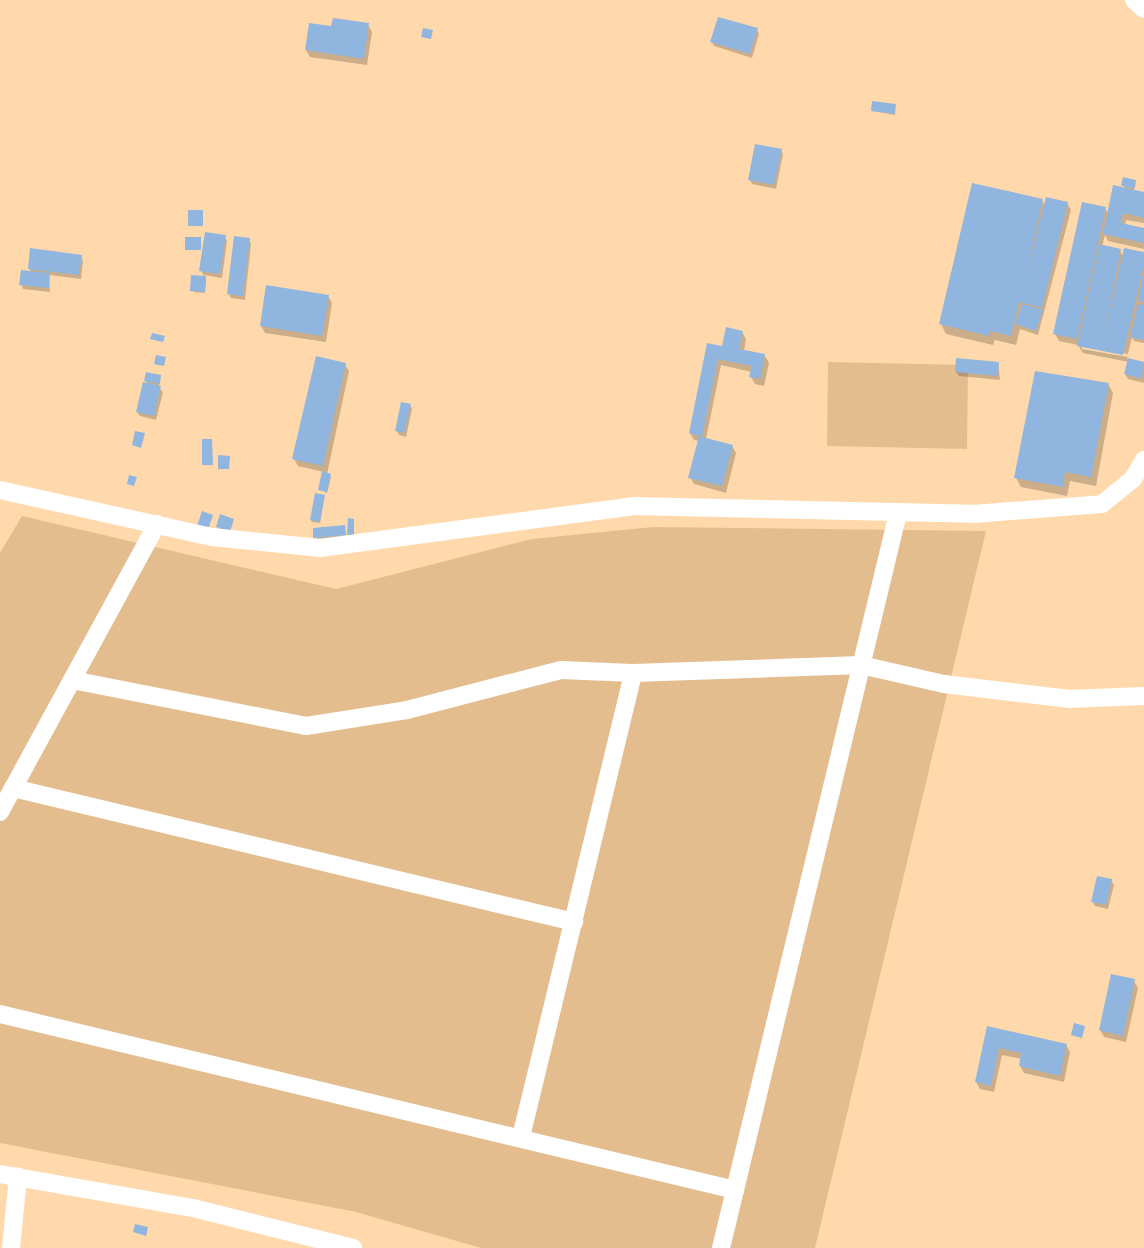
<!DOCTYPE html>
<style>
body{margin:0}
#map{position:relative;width:1144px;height:1248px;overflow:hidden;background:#ffd9ac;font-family:"DM Sans",sans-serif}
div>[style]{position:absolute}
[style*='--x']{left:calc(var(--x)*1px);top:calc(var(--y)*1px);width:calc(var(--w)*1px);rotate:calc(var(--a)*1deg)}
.green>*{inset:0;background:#e4bd8e}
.shadow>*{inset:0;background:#0003}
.building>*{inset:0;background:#90b5df}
.minor>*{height:18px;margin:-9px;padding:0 9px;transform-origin:9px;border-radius:9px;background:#fff}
span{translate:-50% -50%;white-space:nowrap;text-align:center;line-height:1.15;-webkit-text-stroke:6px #ffd9ac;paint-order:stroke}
</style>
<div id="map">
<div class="green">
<i style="clip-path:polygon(828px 362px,968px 365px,967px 449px,827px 446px)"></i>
<i style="clip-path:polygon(22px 516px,336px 589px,532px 539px,653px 527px,986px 531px,815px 1248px,481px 1248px,356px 1212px,0 1143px,0 553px)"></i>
</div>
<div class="shadow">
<i style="clip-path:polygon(368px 25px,372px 32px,367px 65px,310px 57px,306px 50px,333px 28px)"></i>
<i style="clip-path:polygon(757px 30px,759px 34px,752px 58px,714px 46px,712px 42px)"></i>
<i style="clip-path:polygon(895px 105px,895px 115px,873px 111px)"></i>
<i style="clip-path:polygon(781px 150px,783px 154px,776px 189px,752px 184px,750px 180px)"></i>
<i style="clip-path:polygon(1135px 181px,1134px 191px,1144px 194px,1144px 223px,1126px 220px,1125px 225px,1144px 229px,1144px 249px,1108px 241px,1105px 235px,1102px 247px,1120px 251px,1123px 256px,1144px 254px,1144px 343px,1134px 341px,1132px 337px,1128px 354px,1082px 345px,1082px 349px,1128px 357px,1127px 359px,1144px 364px,1144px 383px,1128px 379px,1125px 374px,1129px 362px,1083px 353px,1078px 345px,1059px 341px,1055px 334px,1105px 208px,1109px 215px,1126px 190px,1123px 185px)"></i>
<i style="clip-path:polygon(1042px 201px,1045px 206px,1067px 203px,1071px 210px,1038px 335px,1020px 329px,1016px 345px,995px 340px,993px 345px,946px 334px,941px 324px)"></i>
<i style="clip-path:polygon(225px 237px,227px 241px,222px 278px,204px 275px,206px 280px,205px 293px,193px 292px,205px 278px,201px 271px)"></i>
<i style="clip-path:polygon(249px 239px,251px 244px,245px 300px,231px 298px,229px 294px)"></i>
<i style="clip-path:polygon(81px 257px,83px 261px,81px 279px,49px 275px,50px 292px,23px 289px,21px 284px,32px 273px,29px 268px)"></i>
<i style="clip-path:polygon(328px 296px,332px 303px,326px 342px,265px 333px,261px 326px)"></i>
<i style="clip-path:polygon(742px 332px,746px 339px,744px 351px,765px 356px,769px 363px,764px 386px,755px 384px,751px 377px,752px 372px,721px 365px,706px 439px,732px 446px,736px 453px,726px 493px,694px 484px,690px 477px,699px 441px,694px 440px,690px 433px,708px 345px,723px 348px)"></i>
<i style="clip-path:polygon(998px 363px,1000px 380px,959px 376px,956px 372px)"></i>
<i style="clip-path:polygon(345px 365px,349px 371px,327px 474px,331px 477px,327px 493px,320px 489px,324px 472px,298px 466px,294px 459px)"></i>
<i style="clip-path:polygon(160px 376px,159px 388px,163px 392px,156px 420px,140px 416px,137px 412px,148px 385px,146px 381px)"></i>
<i style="clip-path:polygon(1108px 384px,1113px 393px,1096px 486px,1070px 481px,1067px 496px,1021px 487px,1016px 478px)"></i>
<i style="clip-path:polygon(410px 405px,412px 409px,406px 437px,399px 435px,397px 431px)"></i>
<i style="clip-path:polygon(324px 497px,320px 523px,312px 522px,311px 520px)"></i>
<i style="clip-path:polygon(344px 527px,347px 539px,317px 542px,315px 538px)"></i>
<i style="clip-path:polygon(1111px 880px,1114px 885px,1108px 909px,1095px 906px,1093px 902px)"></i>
<i style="clip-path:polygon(1134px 981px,1138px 988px,1126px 1042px,1104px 1037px,1100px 1030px)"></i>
<i style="clip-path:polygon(988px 1028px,1066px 1045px,1070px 1052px,1064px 1082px,1024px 1073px,1020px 1066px,1022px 1059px,1002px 1055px,994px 1092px,980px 1089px,976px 1082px)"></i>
</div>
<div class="building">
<i style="clip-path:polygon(718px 17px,758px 28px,750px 54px,710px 42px)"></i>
<i style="clip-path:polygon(333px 18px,369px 23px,364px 59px,305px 50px,309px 23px,331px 26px)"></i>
<i style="clip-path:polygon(423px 28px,433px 30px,431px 39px,421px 37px)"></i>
<i style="clip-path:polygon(872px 101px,896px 104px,895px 114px,871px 111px)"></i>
<i style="clip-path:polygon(755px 144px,782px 149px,774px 185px,748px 180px)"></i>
<i style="clip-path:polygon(1123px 177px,1136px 180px,1135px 188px,1121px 186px)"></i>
<i style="clip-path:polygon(972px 183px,1043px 199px,1026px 275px,1046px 197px,1068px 202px,1042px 308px,1019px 302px,1011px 336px,990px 331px,989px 336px,939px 324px)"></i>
<i style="clip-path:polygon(1113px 185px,1144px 192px,1144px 218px,1123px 213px,1121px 223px,1144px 228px,1144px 243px,1103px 234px)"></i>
<i style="clip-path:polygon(1082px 202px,1106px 207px,1077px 339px,1053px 334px)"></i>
<i style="clip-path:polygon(188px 210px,203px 210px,203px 226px,188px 226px)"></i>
<i style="clip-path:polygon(205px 232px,226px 235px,220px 274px,199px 271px)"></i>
<i style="clip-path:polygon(234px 236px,250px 238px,243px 296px,227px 294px)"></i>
<i style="clip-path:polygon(185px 237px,201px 237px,201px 250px,185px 250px)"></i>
<i style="clip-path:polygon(1099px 244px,1121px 249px,1105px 332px,1124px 248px,1144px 252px,1144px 265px,1123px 355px,1077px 346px)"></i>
<i style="clip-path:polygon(30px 248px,82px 255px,79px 275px,28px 269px)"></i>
<i style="clip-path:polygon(21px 270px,50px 273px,49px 288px,19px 285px)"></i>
<i style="clip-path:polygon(191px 275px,206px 276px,205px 292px,190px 291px)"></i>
<i style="clip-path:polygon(1143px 276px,1144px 276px,1144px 302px,1138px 301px)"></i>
<i style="clip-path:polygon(266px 285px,329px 295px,322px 336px,260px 326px)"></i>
<i style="clip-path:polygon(1022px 304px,1043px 310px,1036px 331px,1015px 324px)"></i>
<i style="clip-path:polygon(1138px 304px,1144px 305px,1144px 340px,1130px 337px)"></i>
<i style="clip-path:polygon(726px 327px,743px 331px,739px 349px,765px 354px,760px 379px,749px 377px,752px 366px,718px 359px,702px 437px,733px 445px,722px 486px,688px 478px,699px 436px,689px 433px,707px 343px,722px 346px)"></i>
<i style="clip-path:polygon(152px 333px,165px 336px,163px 342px,150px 339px)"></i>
<i style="clip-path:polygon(156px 355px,166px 357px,164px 366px,154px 364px)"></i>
<i style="clip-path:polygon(316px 356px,346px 363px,323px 466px,292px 459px)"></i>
<i style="clip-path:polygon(956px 358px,999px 362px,998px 376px,955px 372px)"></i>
<i style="clip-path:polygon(1128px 358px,1144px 362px,1142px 379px,1124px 374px)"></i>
<i style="clip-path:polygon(1035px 371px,1109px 383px,1091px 477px,1065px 472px,1063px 487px,1014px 478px)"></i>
<i style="clip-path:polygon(146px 372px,161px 375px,160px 384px,144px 381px)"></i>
<i style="clip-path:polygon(143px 382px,161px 386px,154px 416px,136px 412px)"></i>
<i style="clip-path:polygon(401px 402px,411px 404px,404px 433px,395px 431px)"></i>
<i style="clip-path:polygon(135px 431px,145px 433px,141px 448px,132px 445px)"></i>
<i style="clip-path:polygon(202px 439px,212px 439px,213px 465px,202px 465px)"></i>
<i style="clip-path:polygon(218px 455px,230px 456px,229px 469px,218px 469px)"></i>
<i style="clip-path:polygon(322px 471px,331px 474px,327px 492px,318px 490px)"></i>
<i style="clip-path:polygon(129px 475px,137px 477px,134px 486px,127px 484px)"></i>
<i style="clip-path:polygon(315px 493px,325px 495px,320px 522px,310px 520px)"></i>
<i style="clip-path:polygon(202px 511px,213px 515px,208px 530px,197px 526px)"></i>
<i style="clip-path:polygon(220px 514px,234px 519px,230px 532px,216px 527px)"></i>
<i style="clip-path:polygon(348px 518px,354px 519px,354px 535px,347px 535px)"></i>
<i style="clip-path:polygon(345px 525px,346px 535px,313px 538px,313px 528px)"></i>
<i style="clip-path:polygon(1097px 876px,1112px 879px,1106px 905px,1091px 902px)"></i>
<i style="clip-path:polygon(1111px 974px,1135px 979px,1123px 1036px,1099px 1030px)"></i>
<i style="clip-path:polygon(1074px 1023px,1085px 1026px,1082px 1038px,1071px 1035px)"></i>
<i style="clip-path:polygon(987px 1026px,1067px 1044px,1060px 1076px,1019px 1066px,1021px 1053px,999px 1048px,991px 1086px,975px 1082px)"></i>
<i style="clip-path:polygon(135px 1224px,148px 1227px,146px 1236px,133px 1232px)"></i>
</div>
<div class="minor">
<i style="--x:1134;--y:0;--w:13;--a:42"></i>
<i style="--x:0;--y:490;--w:217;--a:12.5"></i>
<i style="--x:212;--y:537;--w:109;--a:5.8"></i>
<i style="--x:320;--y:548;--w:316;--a:-7.6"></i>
<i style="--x:633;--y:506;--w:340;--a:1.3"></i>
<i style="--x:973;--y:514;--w:129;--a:-4.4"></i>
<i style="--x:1102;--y:504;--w:40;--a:-39"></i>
<i style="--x:1133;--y:479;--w:22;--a:-60"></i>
<i style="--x:72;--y:680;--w:238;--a:11.1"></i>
<i style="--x:306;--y:726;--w:102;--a:-9"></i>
<i style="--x:407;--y:710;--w:159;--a:-14.6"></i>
<i style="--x:561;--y:670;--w:72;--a:2.4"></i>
<i style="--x:633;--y:673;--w:228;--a:-2"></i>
<i style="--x:861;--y:665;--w:85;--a:12.9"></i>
<i style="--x:944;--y:684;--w:126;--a:6.8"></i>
<i style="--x:1069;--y:699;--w:75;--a:-2.3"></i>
<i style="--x:13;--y:788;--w:577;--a:13.43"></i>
<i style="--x:0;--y:812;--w:328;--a:-61.4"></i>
<i style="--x:0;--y:1014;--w:756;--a:13.47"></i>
<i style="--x:521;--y:1137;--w:477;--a:-76.4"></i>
<i style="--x:0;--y:1174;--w:196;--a:10"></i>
<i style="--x:193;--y:1208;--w:165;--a:14"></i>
<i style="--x:11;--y:1248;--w:72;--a:-84.4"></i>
<i style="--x:721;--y:1248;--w:756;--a:-76.46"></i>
</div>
</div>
